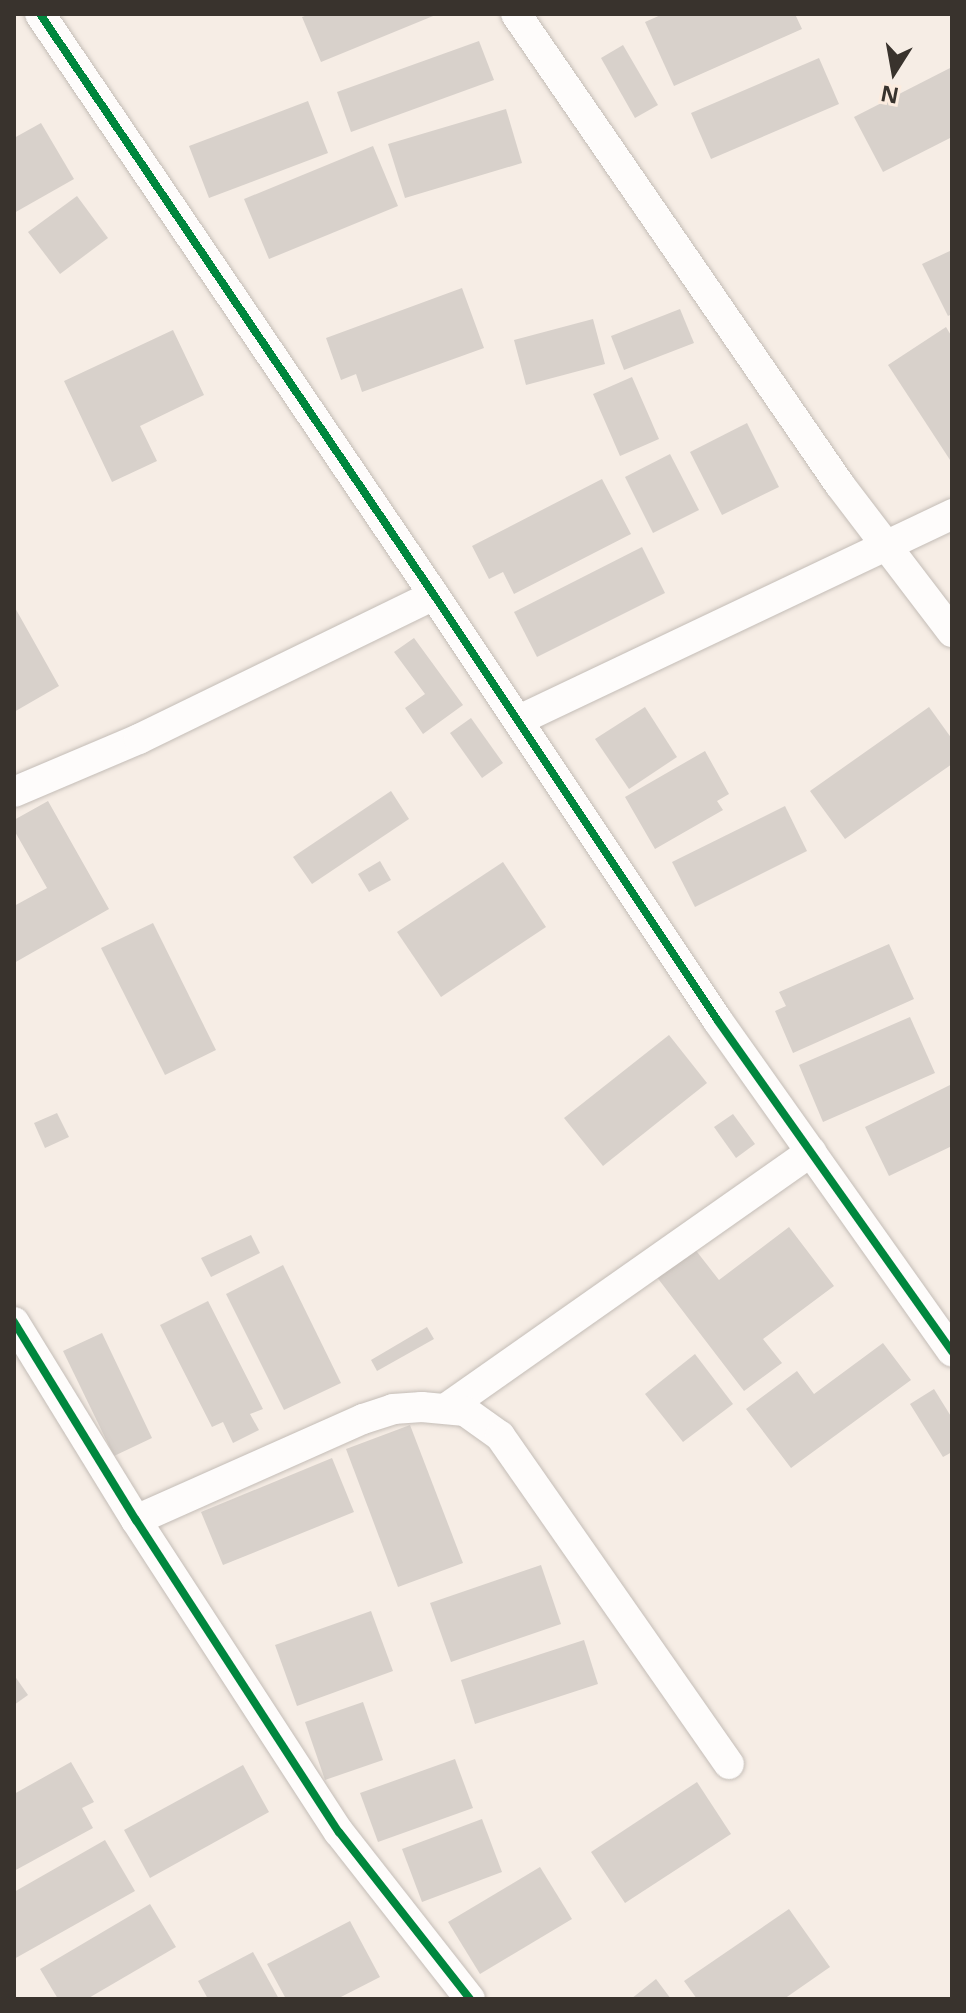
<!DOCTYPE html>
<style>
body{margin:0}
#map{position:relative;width:966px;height:2013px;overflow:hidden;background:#f6ede5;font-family:"Noto Sans",sans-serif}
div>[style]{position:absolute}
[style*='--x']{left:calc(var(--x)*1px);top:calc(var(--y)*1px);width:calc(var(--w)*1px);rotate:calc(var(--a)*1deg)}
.building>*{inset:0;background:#d8d1cb}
.roads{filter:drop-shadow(0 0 2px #c4bdb7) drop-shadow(0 0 2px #c4bdb7)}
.street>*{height:30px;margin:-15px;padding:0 15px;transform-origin:15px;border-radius:15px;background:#fefcfb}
.cycleway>*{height:8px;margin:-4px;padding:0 4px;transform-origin:4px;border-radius:4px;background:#00873e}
span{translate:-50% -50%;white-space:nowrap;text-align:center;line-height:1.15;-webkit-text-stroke:6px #fcecdf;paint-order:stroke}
.frame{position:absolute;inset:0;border:16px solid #39332d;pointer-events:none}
.north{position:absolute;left:854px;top:32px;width:80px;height:80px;-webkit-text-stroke:6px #fcecdf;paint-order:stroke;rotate:191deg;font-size:22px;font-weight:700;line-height:32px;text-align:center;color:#39332d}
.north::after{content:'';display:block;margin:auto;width:28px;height:36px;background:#39332d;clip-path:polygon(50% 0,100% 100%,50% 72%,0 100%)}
</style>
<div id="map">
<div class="building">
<i style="clip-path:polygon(310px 14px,438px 14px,321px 62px,302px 17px)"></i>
<i style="clip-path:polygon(663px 14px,795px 14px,802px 29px,674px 86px,645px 22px)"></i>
<i style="clip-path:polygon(479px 41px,494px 80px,351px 132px,337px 92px)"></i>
<i style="clip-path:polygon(623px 45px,658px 105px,635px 118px,601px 58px)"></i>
<i style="clip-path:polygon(819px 58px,839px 104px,711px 159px,691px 113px)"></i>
<i style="clip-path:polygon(952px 67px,952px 137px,883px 172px,854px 117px)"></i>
<i style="clip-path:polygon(308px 101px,328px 153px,209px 198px,189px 146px)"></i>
<i style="clip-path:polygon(506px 109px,522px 163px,405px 198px,388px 144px)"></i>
<i style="clip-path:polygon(41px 123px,74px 179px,14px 213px,14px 138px)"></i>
<i style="clip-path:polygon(373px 146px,398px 206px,269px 259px,244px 199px)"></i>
<i style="clip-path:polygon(77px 196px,108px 238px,60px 274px,28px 232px)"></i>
<i style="clip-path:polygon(952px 250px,952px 314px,948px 316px,922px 264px)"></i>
<i style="clip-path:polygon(462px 288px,484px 348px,362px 392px,356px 374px,341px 380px,326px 338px)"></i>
<i style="clip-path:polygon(680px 309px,694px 343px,624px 370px,611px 336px)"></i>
<i style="clip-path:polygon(593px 319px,605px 364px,526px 385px,514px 340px)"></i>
<i style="clip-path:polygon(946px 327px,952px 337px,952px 463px,888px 365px)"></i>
<i style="clip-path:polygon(173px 330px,204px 395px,140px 426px,157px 461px,112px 482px,64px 381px)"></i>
<i style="clip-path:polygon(632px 377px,659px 439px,620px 456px,593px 394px)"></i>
<i style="clip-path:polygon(747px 423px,779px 487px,722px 515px,690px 452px)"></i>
<i style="clip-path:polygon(670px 454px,699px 510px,653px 533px,625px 477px)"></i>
<i style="clip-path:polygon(602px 479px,631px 534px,514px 594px,503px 572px,489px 579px,472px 546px)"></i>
<i style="clip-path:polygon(642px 547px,665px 593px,537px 657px,514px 612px)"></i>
<i style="clip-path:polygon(14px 606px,59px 686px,14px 712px)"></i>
<i style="clip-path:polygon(414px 638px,463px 705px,423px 734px,405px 708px,425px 694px,394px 652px)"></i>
<i style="clip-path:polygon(645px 707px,677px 757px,629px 789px,595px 739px)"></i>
<i style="clip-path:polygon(929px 707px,952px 739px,952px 764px,845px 839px,810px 791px)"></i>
<i style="clip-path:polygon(471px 718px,503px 763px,482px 778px,450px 733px)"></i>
<i style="clip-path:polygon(705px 751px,729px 794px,717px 801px,723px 810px,655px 849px,625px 797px)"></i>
<i style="clip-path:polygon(391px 791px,409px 819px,312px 884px,293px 857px)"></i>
<i style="clip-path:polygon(48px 801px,109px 909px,14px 963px,14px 906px,47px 888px,14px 830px,14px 820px)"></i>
<i style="clip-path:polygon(785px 806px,807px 851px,695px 907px,672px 862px)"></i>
<i style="clip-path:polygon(380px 861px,391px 880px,369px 892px,358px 874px)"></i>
<i style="clip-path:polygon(503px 862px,546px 927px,441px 997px,397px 932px)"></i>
<i style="clip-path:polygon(153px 923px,216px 1050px,165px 1075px,101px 948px)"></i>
<i style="clip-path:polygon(889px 944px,914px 999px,793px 1053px,775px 1011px,786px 1006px,779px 992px)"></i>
<i style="clip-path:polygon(910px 1017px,935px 1073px,823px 1122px,799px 1065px)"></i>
<i style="clip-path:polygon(669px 1035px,707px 1083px,603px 1166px,564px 1118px)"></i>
<i style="clip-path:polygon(952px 1084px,952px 1146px,889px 1176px,865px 1127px)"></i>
<i style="clip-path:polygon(57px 1113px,69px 1137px,45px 1148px,34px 1123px)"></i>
<i style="clip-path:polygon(733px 1114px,755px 1144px,736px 1158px,714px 1127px)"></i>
<i style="clip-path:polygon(789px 1227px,834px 1286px,763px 1339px,782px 1363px,744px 1391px,656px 1276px,694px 1248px,719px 1280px)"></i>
<i style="clip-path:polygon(251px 1235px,260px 1253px,211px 1277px,201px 1258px)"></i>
<i style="clip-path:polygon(283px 1265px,341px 1383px,284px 1410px,226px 1294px)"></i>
<i style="clip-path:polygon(208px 1301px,263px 1409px,250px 1414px,259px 1430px,233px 1443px,223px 1422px,212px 1427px,160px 1325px)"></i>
<i style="clip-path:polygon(427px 1327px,434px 1339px,377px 1371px,371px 1360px)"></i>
<i style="clip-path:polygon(102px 1333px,152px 1438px,114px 1456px,63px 1351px)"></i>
<i style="clip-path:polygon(883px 1343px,911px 1380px,791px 1468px,746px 1409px,797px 1371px,814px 1394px)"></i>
<i style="clip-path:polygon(695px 1354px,733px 1404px,683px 1442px,645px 1394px)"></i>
<i style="clip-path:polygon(934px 1389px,952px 1418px,952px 1452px,943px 1457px,910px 1404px)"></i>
<i style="clip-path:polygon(410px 1425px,463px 1563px,398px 1587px,346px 1449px)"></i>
<i style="clip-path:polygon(332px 1458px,354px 1512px,223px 1565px,201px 1512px)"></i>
<i style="clip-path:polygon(541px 1565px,561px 1624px,451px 1662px,430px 1603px)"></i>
<i style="clip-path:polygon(371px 1611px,393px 1671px,297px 1706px,275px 1645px)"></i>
<i style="clip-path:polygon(584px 1640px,598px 1684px,475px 1724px,461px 1680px)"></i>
<i style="clip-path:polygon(14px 1675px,28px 1695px,14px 1705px)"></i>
<i style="clip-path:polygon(363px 1702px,383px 1760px,325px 1780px,305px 1722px)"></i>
<i style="clip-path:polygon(455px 1759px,473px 1808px,378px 1842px,360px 1793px)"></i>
<i style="clip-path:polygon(71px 1762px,94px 1802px,82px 1808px,93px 1828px,14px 1871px,14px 1794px)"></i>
<i style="clip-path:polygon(243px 1765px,269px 1812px,150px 1878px,124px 1830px)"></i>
<i style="clip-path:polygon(697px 1782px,731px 1834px,625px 1903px,591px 1852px)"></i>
<i style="clip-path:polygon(482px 1819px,502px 1872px,422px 1902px,402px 1849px)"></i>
<i style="clip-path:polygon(105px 1840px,135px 1891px,14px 1959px,14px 1892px)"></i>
<i style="clip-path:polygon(540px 1867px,572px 1919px,480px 1974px,448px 1922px)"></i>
<i style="clip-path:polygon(150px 1904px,176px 1947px,87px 1999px,58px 1999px,40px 1969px)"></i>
<i style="clip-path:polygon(789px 1909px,830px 1967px,784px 1999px,697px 1999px,684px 1981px)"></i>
<i style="clip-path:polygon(350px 1921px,380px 1977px,337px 1999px,286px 1999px,267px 1964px)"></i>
<i style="clip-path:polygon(253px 1952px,279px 1999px,208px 1999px,198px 1981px)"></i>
<i style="clip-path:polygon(656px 1979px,671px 1999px,631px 1999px)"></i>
</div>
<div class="roads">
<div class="street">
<i style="--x:40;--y:14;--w:702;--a:55.86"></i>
<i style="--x:434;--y:595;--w:512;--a:56.31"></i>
<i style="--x:718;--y:1021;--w:405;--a:54.7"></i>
<i style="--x:516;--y:14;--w:572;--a:55.48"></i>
<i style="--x:840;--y:485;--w:185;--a:52.7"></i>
<i style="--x:519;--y:720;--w:480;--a:-25.4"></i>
<i style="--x:14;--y:792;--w:136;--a:-23"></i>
<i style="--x:139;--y:739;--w:328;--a:-26"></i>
<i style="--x:14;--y:1322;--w:233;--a:58.4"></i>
<i style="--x:136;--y:1520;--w:372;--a:57"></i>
<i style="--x:339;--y:1832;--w:212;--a:51.9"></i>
<i style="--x:448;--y:1407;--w:444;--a:-35.1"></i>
<i style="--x:136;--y:1520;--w:248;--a:-24"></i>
<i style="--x:363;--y:1419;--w:32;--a:-18"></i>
<i style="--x:393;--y:1409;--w:29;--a:-4"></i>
<i style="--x:422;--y:1407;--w:43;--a:5.3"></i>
<i style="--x:465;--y:1411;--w:43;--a:35.5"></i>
<i style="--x:500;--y:1436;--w:400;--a:55.1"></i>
</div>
</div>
<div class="cycleway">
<i style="--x:40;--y:14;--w:702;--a:55.86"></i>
<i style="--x:434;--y:595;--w:512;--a:56.31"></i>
<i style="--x:718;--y:1021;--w:405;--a:54.7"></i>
<i style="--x:14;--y:1322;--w:233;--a:58.4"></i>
<i style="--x:136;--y:1520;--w:372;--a:57"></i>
<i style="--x:339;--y:1832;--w:212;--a:51.9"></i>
</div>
<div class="frame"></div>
<div class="north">N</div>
</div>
